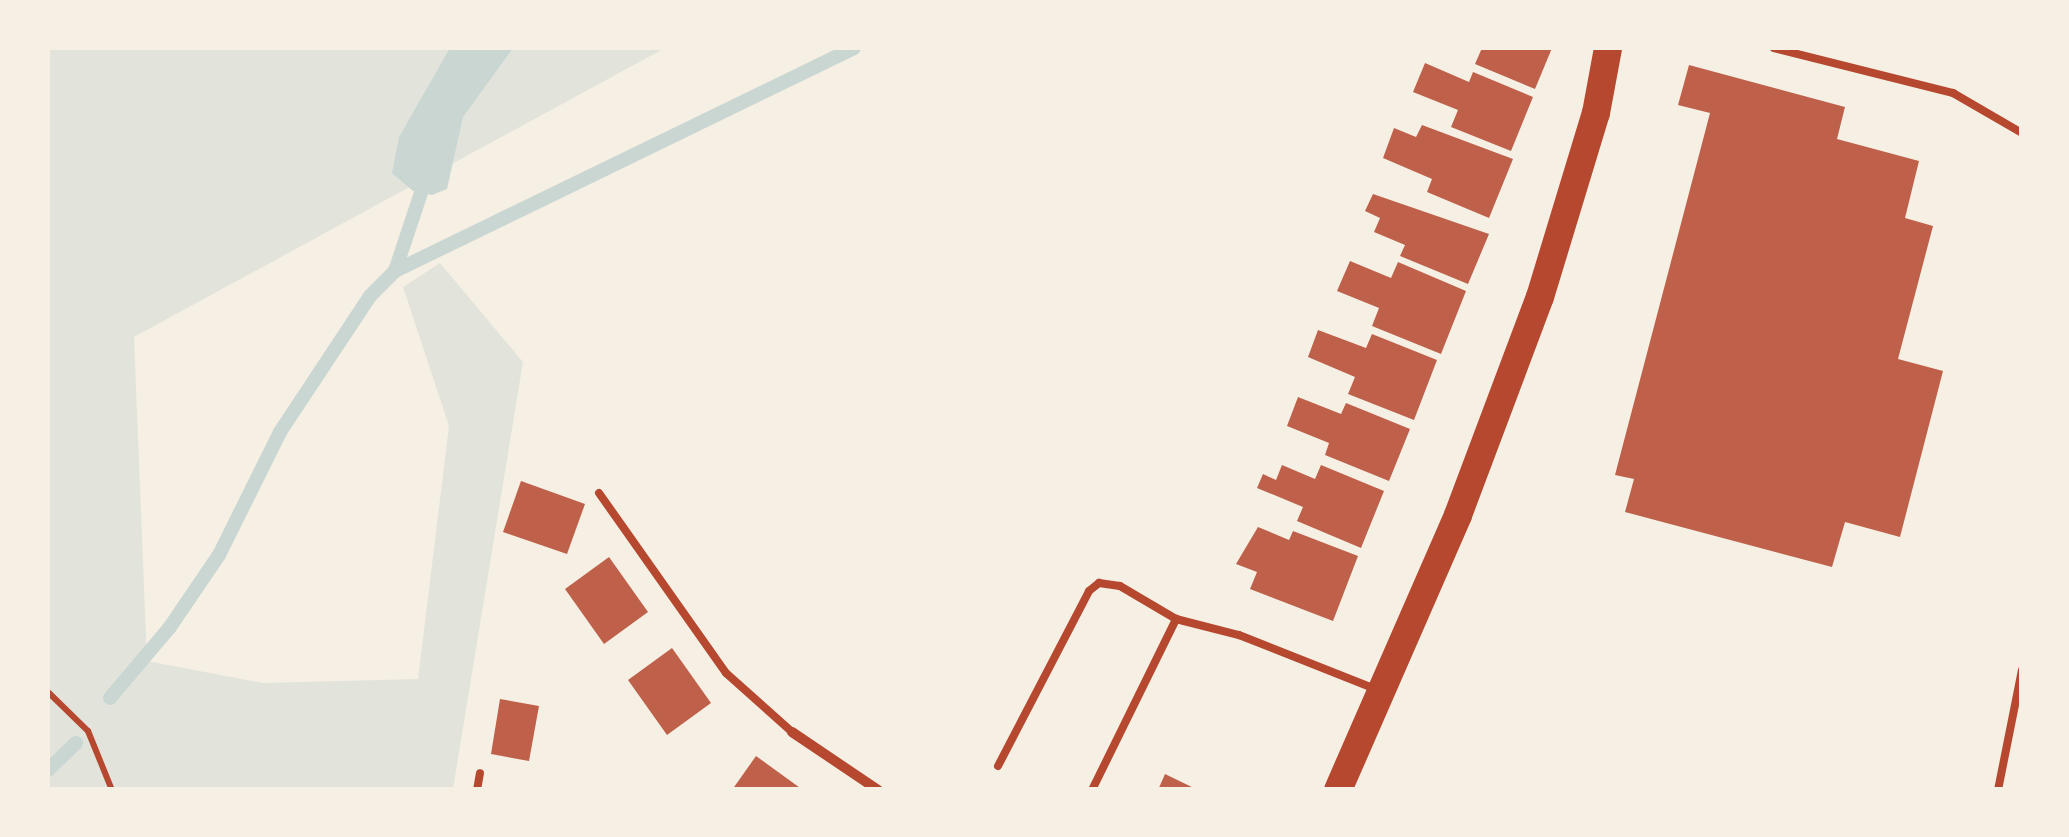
<!DOCTYPE html>
<style>
body{margin:0}
#map{position:relative;width:2069px;height:837px;overflow:hidden;background:#f6efe4;font-family:Arial,sans-serif}
div>[style]{position:absolute}
[style*='--x']{left:calc(var(--x)*1px);top:calc(var(--y)*1px);width:calc(var(--w)*1px);rotate:calc(var(--a)*1deg)}
.green>*{inset:0;background:#e2e4dc}
.water>*{inset:0;background:#c9d6d2}
.stream>*{height:14px;margin:-7px;padding:0 7px;transform-origin:7px;border-radius:7px;background:#c9d6d2}
.building>*{inset:0;background:#bf614a}
.path>*{height:6px;margin:-3px;padding:0 3px;transform-origin:3px;border-radius:3px;background:#b5482f}
.service>*{height:8px;margin:-4px;padding:0 4px;transform-origin:4px;border-radius:4px;background:#b5482f}
.minor>*{height:10px;margin:-5px;padding:0 5px;transform-origin:5px;border-radius:5px;background:#b5482f}
.trunk>*{height:28px;margin:-14px;padding:0 14px;transform-origin:14px;border-radius:14px;background:#b5482f}
span{translate:-50% -50%;white-space:nowrap;text-align:center;line-height:1.15;-webkit-text-stroke:8px #f6efe4;paint-order:stroke}
.frame{position:absolute;inset:0;border:50px solid #f6efe4;pointer-events:none}
</style>
<div id="map">
<div class="green">
<i style="clip-path:polygon(48px 48px,665px 48px,134px 337px,147px 661px,263px 683px,418px 679px,449px 426px,403px 287px,440px 263px,523px 362px,453px 789px,48px 789px)"></i>
</div>
<div class="water">
<i style="clip-path:polygon(450px 48px,513px 48px,463px 117px,447px 189px,432px 195px,413px 191px,392px 173px,399px 137px)"></i>
</div>
<div class="stream">
<i style="--x:395;--y:271;--w:82;--a:-71.6"></i>
<i style="--x:110;--y:698;--w:93;--a:-49.8"></i>
<i style="--x:170;--y:627;--w:87;--a:-55.8"></i>
<i style="--x:219;--y:555;--w:137;--a:-63.6"></i>
<i style="--x:280;--y:432;--w:163;--a:-56.5"></i>
<i style="--x:370;--y:296;--w:35;--a:-45"></i>
<i style="--x:395;--y:271;--w:510;--a:-25.91"></i>
<i style="--x:48;--y:770;--w:39;--a:-44"></i>
</div>
<div class="building">
<i style="clip-path:polygon(1482px 48px,1552px 48px,1535px 89px,1475px 64px)"></i>
<i style="clip-path:polygon(1425px 63px,1469px 82px,1473px 72px,1533px 97px,1511px 151px,1451px 127px,1458px 110px,1413px 92px)"></i>
<i style="clip-path:polygon(1689px 65px,1845px 107px,1837px 139px,1919px 161px,1905px 218px,1933px 226px,1898px 359px,1943px 371px,1900px 537px,1845px 522px,1832px 567px,1625px 512px,1634px 479px,1615px 475px,1710px 113px,1678px 105px)"></i>
<i style="clip-path:polygon(1422px 125px,1513px 159px,1489px 218px,1427px 192px,1432px 179px,1383px 158px,1394px 128px,1416px 137px)"></i>
<i style="clip-path:polygon(1373px 194px,1489px 234px,1468px 284px,1400px 256px,1405px 245px,1374px 232px,1380px 218px,1365px 211px)"></i>
<i style="clip-path:polygon(1350px 261px,1391px 278px,1398px 262px,1466px 291px,1441px 354px,1372px 326px,1379px 308px,1337px 291px)"></i>
<i style="clip-path:polygon(1318px 330px,1366px 348px,1372px 334px,1437px 360px,1414px 420px,1348px 394px,1355px 377px,1308px 357px)"></i>
<i style="clip-path:polygon(1298px 397px,1341px 414px,1346px 403px,1410px 429px,1389px 481px,1325px 455px,1329px 443px,1287px 426px)"></i>
<i style="clip-path:polygon(1282px 465px,1315px 479px,1321px 465px,1384px 491px,1361px 548px,1297px 521px,1303px 507px,1257px 488px,1263px 474px,1276px 480px)"></i>
<i style="clip-path:polygon(521px 481px,585px 504px,567px 554px,503px 532px)"></i>
<i style="clip-path:polygon(1258px 527px,1289px 540px,1293px 531px,1358px 556px,1333px 621px,1250px 589px,1257px 572px,1236px 564px)"></i>
<i style="clip-path:polygon(609px 557px,648px 612px,604px 644px,565px 589px)"></i>
<i style="clip-path:polygon(672px 648px,711px 703px,667px 735px,628px 680px)"></i>
<i style="clip-path:polygon(500px 699px,539px 706px,529px 761px,491px 754px)"></i>
<i style="clip-path:polygon(756px 756px,803px 790px,732px 790px)"></i>
<i style="clip-path:polygon(1165px 774px,1198px 790px,1158px 790px)"></i>
</div>
<div class="path">
<i style="--x:48;--y:692;--w:56;--a:44.3"></i>
<i style="--x:88;--y:731;--w:64;--a:67.9"></i>
</div>
<div class="service">
<i style="--x:1774;--y:48;--w:185;--a:14.1"></i>
<i style="--x:1953;--y:93;--w:80;--a:30.1"></i>
<i style="--x:599;--y:493;--w:220;--a:54.8"></i>
<i style="--x:726;--y:673;--w:89;--a:41.8"></i>
<i style="--x:998;--y:766;--w:197;--a:-62.5"></i>
<i style="--x:1089;--y:591;--w:13;--a:-39"></i>
<i style="--x:1099;--y:583;--w:21;--a:8"></i>
<i style="--x:1120;--y:586;--w:65;--a:30.5"></i>
<i style="--x:477;--y:790;--w:17;--a:-80"></i>
<i style="--x:1092;--y:790;--w:191;--a:-63.8"></i>
<i style="--x:1176;--y:619;--w:65;--a:14.3"></i>
<i style="--x:1239;--y:635;--w:144;--a:21.6"></i>
<i style="--x:1998;--y:790;--w:122;--a:-78.7"></i>
</div>
<div class="minor">
<i style="--x:792;--y:732;--w:104;--a:34"></i>
</div>
<div class="trunk">
<i style="--x:1338;--y:790;--w:300;--a:-66.4"></i>
<i style="--x:1458;--y:515;--w:233;--a:-69.4"></i>
<i style="--x:1540;--y:297;--w:192;--a:-73.1"></i>
<i style="--x:1596;--y:113;--w:66;--a:-79.5"></i>
</div>
<div class="frame"></div>
</div>
